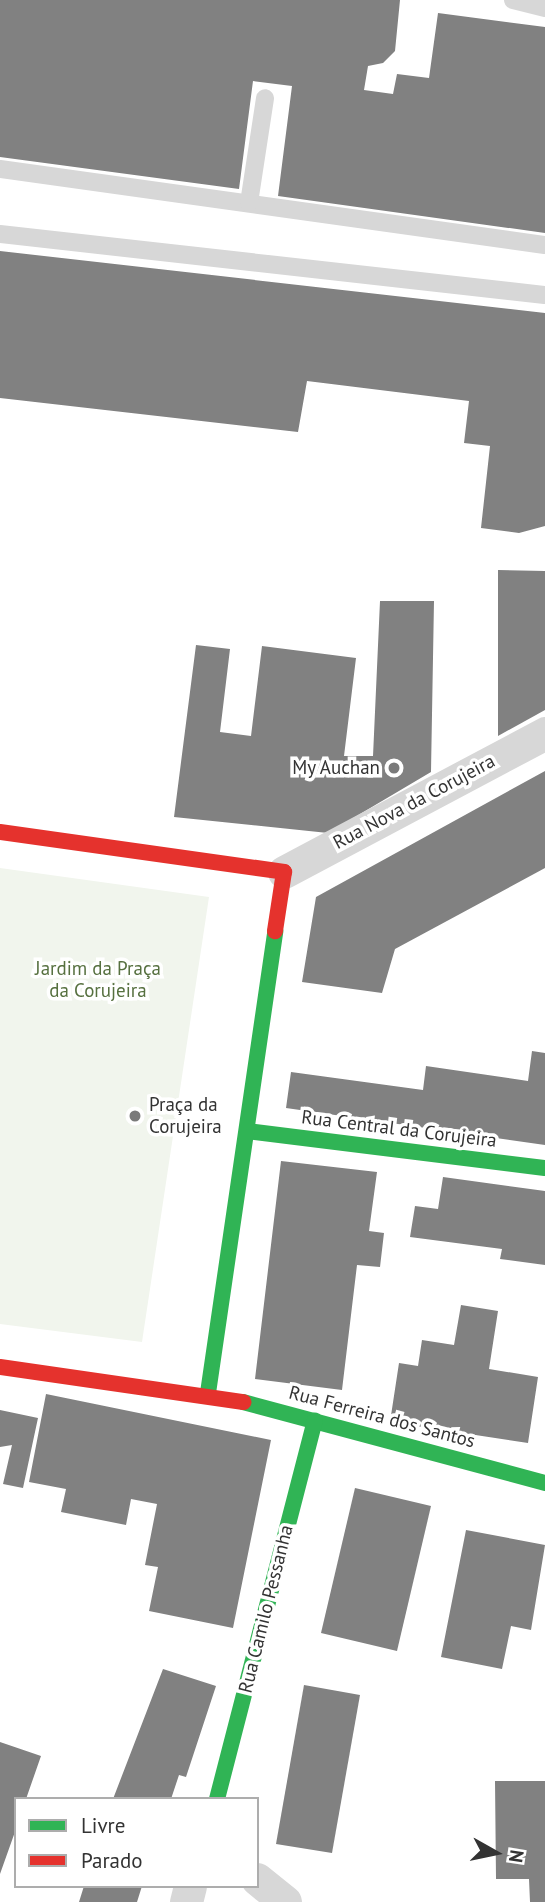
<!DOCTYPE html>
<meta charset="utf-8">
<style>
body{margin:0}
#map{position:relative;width:545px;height:1902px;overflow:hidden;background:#fff;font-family:"PT Sans",sans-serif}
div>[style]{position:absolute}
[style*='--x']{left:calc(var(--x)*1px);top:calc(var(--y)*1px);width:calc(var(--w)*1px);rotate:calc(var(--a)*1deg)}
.green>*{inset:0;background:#f1f5ed}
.building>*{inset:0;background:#818181}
.lane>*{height:18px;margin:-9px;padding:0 9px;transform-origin:9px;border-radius:9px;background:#d7d7d7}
.street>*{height:33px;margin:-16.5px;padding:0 16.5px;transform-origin:16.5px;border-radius:16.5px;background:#d7d7d7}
.fast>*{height:16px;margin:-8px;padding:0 8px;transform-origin:8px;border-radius:8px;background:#30b455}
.jam>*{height:16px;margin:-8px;padding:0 8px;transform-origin:8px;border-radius:8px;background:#e5322d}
.dots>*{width:19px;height:19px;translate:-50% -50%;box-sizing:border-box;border:4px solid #fff;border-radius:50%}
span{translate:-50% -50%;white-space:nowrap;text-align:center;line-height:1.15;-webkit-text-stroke:7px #fff;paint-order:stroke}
.poi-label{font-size:19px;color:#333}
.right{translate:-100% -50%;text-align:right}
.left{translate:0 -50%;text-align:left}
.street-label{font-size:19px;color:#333}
.park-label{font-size:19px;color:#56703f}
.legend{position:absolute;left:14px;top:1797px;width:245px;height:91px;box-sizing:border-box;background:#fff;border:2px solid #adadad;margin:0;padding:9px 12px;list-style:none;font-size:21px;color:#333}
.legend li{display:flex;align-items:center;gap:14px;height:35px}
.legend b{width:35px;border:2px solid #adadad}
.north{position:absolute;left:461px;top:1818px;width:70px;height:70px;-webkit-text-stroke:5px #fff;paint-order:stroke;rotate:99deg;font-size:19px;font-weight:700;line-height:28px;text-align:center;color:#333}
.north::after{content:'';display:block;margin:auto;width:24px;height:32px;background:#333;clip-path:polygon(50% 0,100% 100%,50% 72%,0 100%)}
</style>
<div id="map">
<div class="green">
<i style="clip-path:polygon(0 868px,209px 897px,142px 1342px,0 1324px)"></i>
</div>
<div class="building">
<i style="clip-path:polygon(0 0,400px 0,395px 51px,383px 63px,368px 66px,364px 90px,393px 94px,397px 74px,429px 78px,438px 13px,545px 27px,545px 233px,278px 196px,292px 86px,253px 81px,239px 189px,0 157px)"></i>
<i style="clip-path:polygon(0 251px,545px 313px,545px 526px,519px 533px,481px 528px,490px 446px,464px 443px,469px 401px,307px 381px,298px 432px,0 398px)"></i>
<i style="clip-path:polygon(498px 570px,545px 571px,545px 710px,498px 736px)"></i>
<i style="clip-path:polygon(380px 601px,434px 601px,431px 772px,328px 833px,174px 817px,196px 645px,230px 649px,220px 732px,251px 736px,262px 646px,356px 658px,344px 756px,373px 756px)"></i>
<i style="clip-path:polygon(545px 771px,545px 868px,395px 949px,382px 993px,302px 982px,316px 897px)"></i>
<i style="clip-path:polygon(532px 1051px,545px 1053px,545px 1145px,286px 1108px,291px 1072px,423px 1090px,426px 1066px,528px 1081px)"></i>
<i style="clip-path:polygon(281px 1161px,377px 1172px,369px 1231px,384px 1233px,380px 1267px,357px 1265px,342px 1390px,255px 1379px)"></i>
<i style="clip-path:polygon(443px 1177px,545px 1191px,545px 1265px,500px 1259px,502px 1249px,410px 1237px,415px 1206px,438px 1209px)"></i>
<i style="clip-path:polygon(461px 1305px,498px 1311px,489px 1369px,538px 1377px,528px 1443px,390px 1422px,399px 1363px,418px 1366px,422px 1340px,454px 1345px)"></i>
<i style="clip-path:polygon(46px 1394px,271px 1440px,233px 1628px,149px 1611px,158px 1567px,145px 1565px,157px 1504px,131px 1499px,126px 1525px,61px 1512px,66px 1489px,29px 1482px)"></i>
<i style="clip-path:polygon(0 1410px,38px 1418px,23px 1488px,3px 1484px,12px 1445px,0 1447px)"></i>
<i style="clip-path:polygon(355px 1488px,431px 1506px,397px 1651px,321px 1633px)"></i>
<i style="clip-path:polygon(466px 1530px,545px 1545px,531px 1630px,511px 1626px,502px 1669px,441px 1657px)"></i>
<i style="clip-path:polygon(163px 1669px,216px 1686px,186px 1777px,179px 1775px,171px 1799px,113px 1799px)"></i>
<i style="clip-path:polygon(304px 1685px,360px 1695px,332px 1853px,276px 1844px)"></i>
<i style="clip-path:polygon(0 1742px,41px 1756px,26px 1799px,16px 1799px,16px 1829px,0 1874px)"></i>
<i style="clip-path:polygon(495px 1781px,545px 1781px,545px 1902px,530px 1902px,529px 1879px,496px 1879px)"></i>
<i style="clip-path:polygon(84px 1886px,142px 1886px,137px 1902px,79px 1902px)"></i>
</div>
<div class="lane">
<i style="--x:513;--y:0;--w:33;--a:14"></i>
<i style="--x:0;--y:169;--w:550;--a:7.94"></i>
<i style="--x:249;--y:203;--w:106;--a:-81.3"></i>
<i style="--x:0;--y:234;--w:548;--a:6.39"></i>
</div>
<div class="street">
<i style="--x:284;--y:872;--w:296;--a:-28"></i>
<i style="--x:257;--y:1879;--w:36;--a:39"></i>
<i style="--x:186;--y:1902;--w:16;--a:-76"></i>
</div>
<div class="fast">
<i style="--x:247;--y:1131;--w:300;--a:7.1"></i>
<i style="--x:208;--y:1393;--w:467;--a:-81.7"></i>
<i style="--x:243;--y:1402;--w:313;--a:15"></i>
<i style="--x:217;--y:1799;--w:391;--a:-75.5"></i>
</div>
<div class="jam">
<i style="--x:0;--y:832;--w:287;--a:8"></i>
<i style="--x:284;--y:872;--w:60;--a:98.7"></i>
<i style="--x:0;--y:1367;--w:246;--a:8.2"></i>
</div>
<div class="dots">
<i style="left:394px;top:768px;background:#7a7a7a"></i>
<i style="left:135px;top:1116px;background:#7a7a7a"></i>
</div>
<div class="poi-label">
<span class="right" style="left:380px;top:768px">My Auchan</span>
<span class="left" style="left:149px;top:1116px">Praça da<br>Corujeira</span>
</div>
<div class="street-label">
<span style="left:414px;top:802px;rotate:-28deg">Rua Nova da Corujeira</span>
<span style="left:399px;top:1129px;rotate:7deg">Rua Central da Corujeira</span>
<span style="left:382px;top:1417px;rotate:15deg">Rua Ferreira dos Santos</span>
<span style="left:266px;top:1609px;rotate:-76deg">Rua Camilo Pessanha</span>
</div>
<div class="park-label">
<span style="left:98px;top:980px">Jardim da Praça<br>da Corujeira</span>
</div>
<ul class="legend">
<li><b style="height:9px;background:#30b455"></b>Livre</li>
<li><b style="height:9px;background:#e5322d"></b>Parado</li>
</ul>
<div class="north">N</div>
</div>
